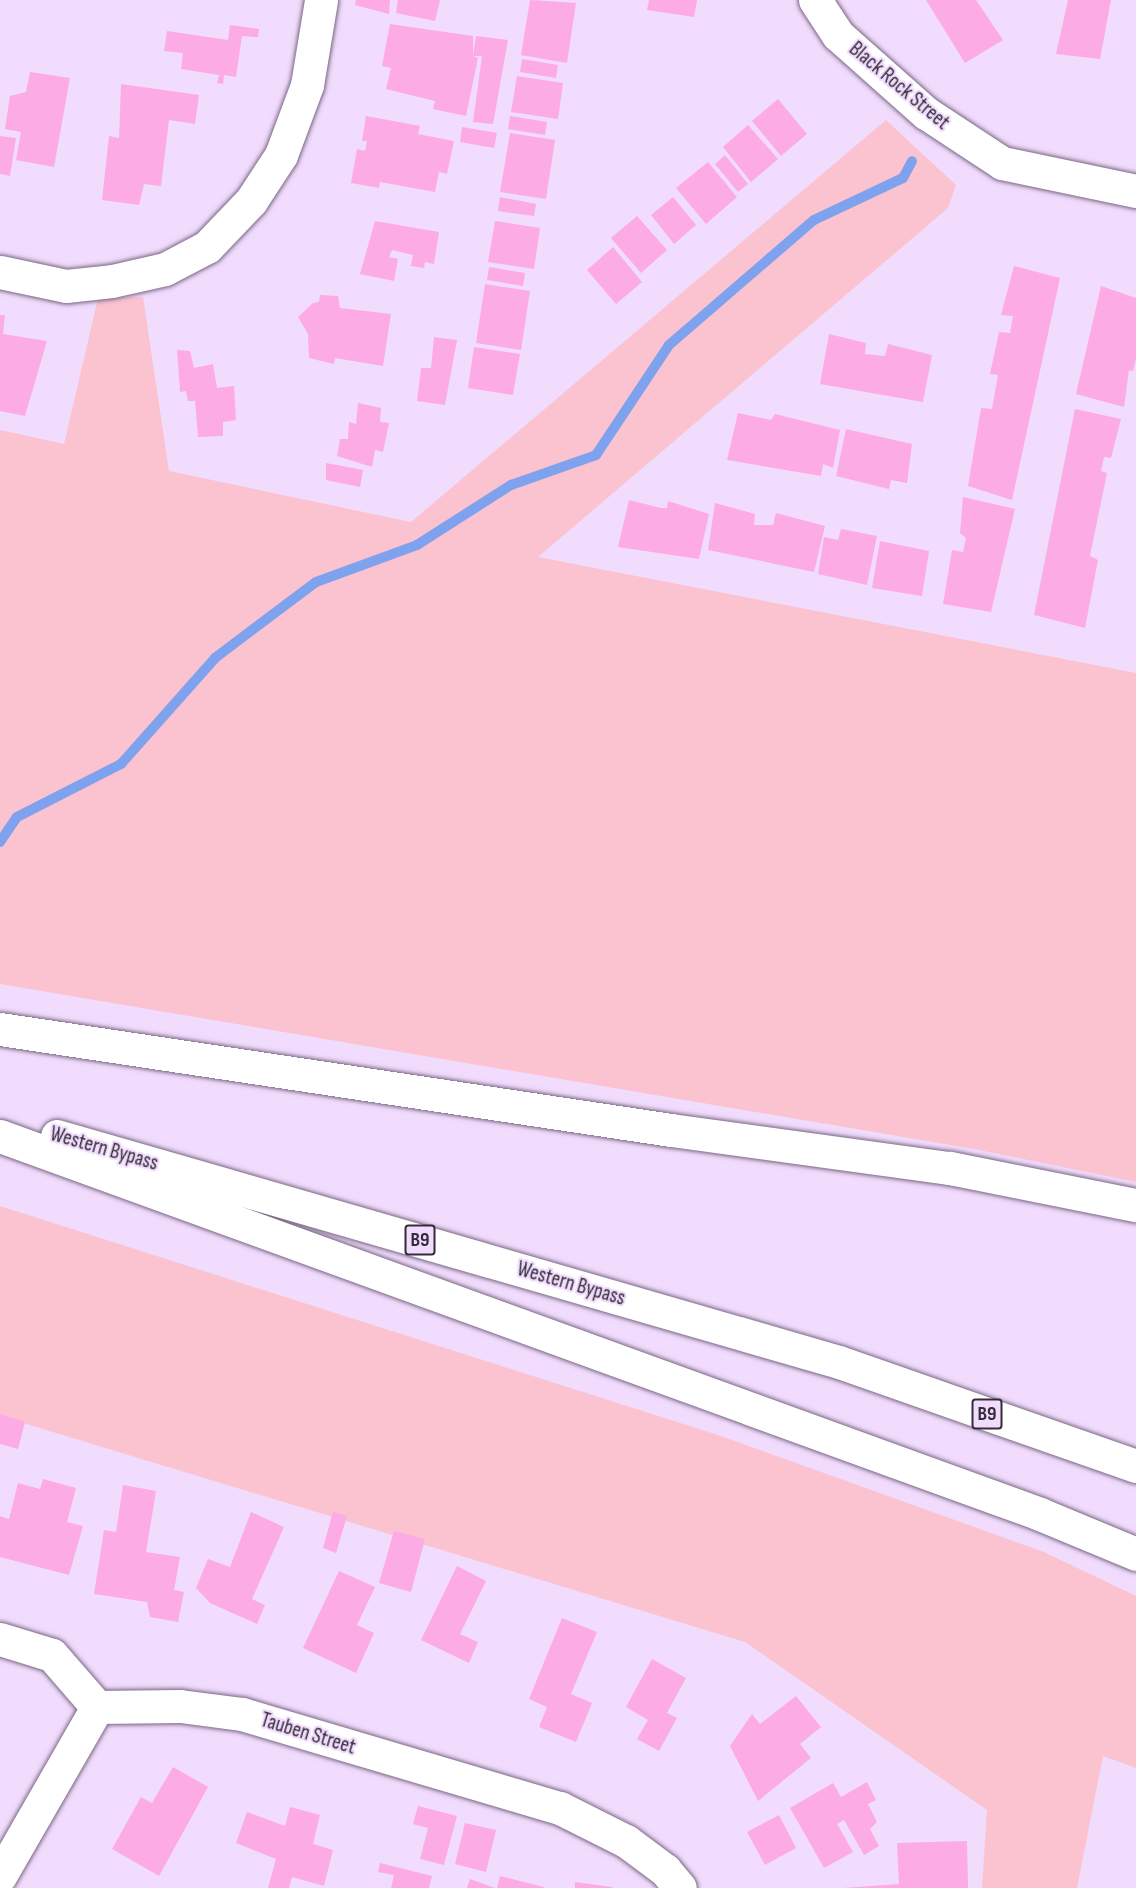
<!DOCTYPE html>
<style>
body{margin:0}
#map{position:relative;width:1136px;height:1888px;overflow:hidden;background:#f1dcfd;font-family:"Sofia Sans Condensed",sans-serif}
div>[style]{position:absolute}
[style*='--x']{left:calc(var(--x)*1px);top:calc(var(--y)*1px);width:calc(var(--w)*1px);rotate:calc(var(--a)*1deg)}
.green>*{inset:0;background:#fbc3d0}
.stream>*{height:10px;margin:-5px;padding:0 5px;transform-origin:5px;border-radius:5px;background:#7fa2ee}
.building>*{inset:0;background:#fcabe4}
.roads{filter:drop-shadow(0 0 2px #7a6784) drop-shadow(0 0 2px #7a6784)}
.minor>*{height:33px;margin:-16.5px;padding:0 16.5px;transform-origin:16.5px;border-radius:16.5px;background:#fff}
.trunk>*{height:33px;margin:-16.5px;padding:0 16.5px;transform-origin:16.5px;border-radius:16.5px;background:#fff}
span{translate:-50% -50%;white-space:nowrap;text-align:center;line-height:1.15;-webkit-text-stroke:4.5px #f1dcfd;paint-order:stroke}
.shield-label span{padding:2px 4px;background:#f1dcfd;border:2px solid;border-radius:4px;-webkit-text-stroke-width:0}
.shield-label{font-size:20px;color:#342c38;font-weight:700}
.street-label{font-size:21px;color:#342c38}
</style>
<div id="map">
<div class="green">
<i style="clip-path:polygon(886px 120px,956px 185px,948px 208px,538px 557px,1136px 673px,1136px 1182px,974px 1149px,0 984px,0 430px,64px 444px,98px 298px,143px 297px,169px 471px,411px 522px)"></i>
<i style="clip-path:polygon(0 1206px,721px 1436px,1044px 1552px,1136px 1596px,1136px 1768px,1103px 1756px,1077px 1888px,982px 1888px,987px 1810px,745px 1642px,0 1416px)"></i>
</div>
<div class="stream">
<i style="--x:0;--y:842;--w:30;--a:-56"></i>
<i style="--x:17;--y:817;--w:117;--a:-27"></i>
<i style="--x:121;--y:764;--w:142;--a:-48.4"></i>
<i style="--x:215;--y:658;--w:126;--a:-37"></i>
<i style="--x:316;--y:582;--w:108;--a:-20.1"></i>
<i style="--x:417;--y:545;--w:112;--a:-32.6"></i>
<i style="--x:511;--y:485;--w:90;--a:-19.4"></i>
<i style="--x:596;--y:455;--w:132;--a:-56.4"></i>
<i style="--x:669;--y:345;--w:191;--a:-40.8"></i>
<i style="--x:814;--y:220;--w:98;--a:-25.3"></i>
<i style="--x:903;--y:178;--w:19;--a:-62"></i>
</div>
<div class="building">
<i style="clip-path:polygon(356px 0,390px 0,389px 14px,355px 5px)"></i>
<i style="clip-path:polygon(398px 0,440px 0,435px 21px,396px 13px)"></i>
<i style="clip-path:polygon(530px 0,576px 3px,567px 63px,521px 55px)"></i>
<i style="clip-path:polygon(649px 0,697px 0,694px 17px,647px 10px)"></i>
<i style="clip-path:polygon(926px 0,976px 0,1003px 40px,965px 63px)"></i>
<i style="clip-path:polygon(1068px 0,1111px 0,1100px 59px,1056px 54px)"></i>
<i style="clip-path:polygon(390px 24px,473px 36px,473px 56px,476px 36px,508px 40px,493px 124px,473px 122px,482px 56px,473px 56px,478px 58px,466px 116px,433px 109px,435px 101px,386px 89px,391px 68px,382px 66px)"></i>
<i style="clip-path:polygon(230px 25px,259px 29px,258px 37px,242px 36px,236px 77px,224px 75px,223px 84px,217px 83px,219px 75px,181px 69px,183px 53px,164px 51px,167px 31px,228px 40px)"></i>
<i style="clip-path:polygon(522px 59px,558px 65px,556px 78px,520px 72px)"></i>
<i style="clip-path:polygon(30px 72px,70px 78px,54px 167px,16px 160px,21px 132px,5px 129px,10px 96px,26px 92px)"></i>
<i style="clip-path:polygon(517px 76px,563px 83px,558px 119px,511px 112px)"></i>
<i style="clip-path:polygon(121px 84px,199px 95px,195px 124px,169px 120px,161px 186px,144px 184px,139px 205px,102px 200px,109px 136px,119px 138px)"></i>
<i style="clip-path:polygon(778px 99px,807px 134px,781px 156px,752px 121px)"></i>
<i style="clip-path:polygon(366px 116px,420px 126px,418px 134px,454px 141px,447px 174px,439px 172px,435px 192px,380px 182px,379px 188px,351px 183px,357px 149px,365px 151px,367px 141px,362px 141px)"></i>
<i style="clip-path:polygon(510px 116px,547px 122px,545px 135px,508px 129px)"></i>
<i style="clip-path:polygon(748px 125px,778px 159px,751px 182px,723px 147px)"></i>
<i style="clip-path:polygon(462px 127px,497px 133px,494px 148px,460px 142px)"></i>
<i style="clip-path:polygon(510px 133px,555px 140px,546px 199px,500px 192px)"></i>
<i style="clip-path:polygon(0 136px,16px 138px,10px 176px,0 174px)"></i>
<i style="clip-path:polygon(725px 155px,748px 184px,738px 192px,715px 164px)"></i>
<i style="clip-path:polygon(708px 162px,737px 197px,706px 224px,676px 188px)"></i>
<i style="clip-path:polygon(500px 197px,536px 204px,534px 216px,498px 211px)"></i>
<i style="clip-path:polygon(673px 197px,696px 225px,674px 244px,651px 215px)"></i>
<i style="clip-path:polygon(637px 216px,667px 250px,641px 273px,611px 238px)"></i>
<i style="clip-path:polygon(375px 221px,439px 232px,434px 264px,425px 262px,424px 268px,411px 266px,413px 255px,392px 250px,389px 257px,398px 259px,394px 281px,360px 274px)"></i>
<i style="clip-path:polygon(495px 221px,540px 228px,534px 269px,488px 262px)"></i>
<i style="clip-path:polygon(613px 247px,642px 282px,616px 304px,587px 270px)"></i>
<i style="clip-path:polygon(1014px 266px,1060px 278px,1012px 500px,968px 486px,981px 408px,992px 409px,998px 375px,990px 374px,999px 332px,1010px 333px,1013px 316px,1001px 315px)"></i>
<i style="clip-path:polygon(489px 267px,525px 273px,523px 286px,487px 280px)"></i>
<i style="clip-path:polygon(485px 284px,530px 291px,521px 350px,476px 343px)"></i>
<i style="clip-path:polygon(1101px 286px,1136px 298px,1136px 359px,1133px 371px,1129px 370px,1124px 407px,1076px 394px)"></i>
<i style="clip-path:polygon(320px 295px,338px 296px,340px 308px,391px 314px,383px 366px,335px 358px,334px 364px,309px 358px,308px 334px,298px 317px,313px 303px,319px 302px)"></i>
<i style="clip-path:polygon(0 315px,5px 315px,3px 334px,47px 341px,25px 416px,0 411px)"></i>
<i style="clip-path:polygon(829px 334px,866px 343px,865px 354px,885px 356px,888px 344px,932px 355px,923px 402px,820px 384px)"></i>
<i style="clip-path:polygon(434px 337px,457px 340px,445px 405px,417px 401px,421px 368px,431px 368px)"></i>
<i style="clip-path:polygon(474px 347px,520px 354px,513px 395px,468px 388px)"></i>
<i style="clip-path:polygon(177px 350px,190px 351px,194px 368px,213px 364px,217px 388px,234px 386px,236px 420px,223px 422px,223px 436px,198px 437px,195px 401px,188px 401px,186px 391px,180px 392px)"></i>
<i style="clip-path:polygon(358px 403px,381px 408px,380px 422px,389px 423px,383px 452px,375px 450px,372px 467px,337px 456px,340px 439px,348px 439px,349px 422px,356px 424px)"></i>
<i style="clip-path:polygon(1075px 409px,1121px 419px,1111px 458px,1104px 457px,1101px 471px,1107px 473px,1090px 556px,1098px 560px,1085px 628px,1034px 615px)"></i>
<i style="clip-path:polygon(738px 413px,771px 420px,775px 414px,840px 430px,833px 468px,823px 464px,821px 476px,727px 460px)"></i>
<i style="clip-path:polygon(846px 429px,912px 444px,907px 483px,891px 480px,889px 489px,836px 476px)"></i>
<i style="clip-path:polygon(326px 463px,363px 470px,360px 487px,326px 480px)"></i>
<i style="clip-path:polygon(963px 497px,1015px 509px,991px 612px,943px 604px,952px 550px,963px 552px,966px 538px,960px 533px)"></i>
<i style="clip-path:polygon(629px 500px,661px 508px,667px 508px,668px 501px,709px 514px,699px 559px,618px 547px)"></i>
<i style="clip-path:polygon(715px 503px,755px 514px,754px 525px,773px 525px,776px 513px,825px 526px,814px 572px,708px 550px)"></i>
<i style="clip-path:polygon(841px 529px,877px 536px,867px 585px,818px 574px,824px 537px,838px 540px)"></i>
<i style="clip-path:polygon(880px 541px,929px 551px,922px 596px,872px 588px)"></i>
<i style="clip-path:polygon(0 1414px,25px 1422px,18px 1449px,0 1444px)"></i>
<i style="clip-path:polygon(43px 1479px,76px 1488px,67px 1522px,83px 1526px,69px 1575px,0 1557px,0 1516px,9px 1519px,18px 1483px,40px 1489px)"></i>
<i style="clip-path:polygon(123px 1485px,156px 1491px,146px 1552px,180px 1557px,174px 1590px,184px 1592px,178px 1622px,150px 1617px,147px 1602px,94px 1594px,104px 1530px,116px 1532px)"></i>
<i style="clip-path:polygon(251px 1512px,284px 1527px,252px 1599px,265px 1605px,257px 1624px,210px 1603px,196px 1588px,208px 1559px,230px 1567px)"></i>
<i style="clip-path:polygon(333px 1512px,347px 1516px,336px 1553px,323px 1548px)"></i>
<i style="clip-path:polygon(394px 1531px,425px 1539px,411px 1592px,379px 1583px)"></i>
<i style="clip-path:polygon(457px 1566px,486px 1581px,460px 1634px,478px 1642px,469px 1663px,421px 1640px)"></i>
<i style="clip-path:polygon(339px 1571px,375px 1587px,357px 1625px,374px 1633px,356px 1673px,303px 1648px)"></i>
<i style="clip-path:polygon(562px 1618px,597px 1632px,571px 1694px,592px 1703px,576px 1742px,539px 1727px,547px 1707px,529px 1699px)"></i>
<i style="clip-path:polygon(652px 1659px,686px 1678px,667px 1713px,677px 1718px,659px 1751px,637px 1739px,648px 1720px,626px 1707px)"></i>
<i style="clip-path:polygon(796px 1696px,821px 1727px,800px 1744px,811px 1758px,758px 1801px,730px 1746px,752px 1714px,760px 1724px)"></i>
<i style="clip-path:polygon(173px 1767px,208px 1787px,159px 1876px,112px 1849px,141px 1797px,152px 1803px)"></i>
<i style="clip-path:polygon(867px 1782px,876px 1800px,868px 1804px,877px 1822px,870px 1829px,879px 1846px,864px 1855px,844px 1820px,837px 1824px,853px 1852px,824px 1868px,790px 1808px,833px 1783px,841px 1797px)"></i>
<i style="clip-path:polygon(418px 1806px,457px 1816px,444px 1865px,420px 1859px,428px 1828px,413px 1824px)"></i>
<i style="clip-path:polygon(290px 1807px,320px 1815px,313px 1844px,333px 1850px,324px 1886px,292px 1877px,289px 1888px,268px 1888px,276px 1859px,236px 1843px,247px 1812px,285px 1826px)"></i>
<i style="clip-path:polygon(779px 1815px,796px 1848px,765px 1865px,747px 1832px)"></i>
<i style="clip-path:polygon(465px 1823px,496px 1830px,486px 1872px,455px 1864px)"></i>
<i style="clip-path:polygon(967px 1841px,968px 1888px,843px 1888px,899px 1884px,897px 1843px)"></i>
<i style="clip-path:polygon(380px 1863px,432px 1876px,429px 1888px,391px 1888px,394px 1875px,378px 1872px)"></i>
<i style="clip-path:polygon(500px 1876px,544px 1887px,543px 1888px,497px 1888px)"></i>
<i style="clip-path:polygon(470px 1879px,495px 1888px,467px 1888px)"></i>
<i style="clip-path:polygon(575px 1882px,612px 1887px,612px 1888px,575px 1888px)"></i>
</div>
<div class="roads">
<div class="minor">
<i style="--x:815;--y:0;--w:42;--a:56.7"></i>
<i style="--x:838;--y:35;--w:118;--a:41.6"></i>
<i style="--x:926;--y:113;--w:91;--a:33.3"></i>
<i style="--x:1002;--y:163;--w:137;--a:11.8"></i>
<i style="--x:0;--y:272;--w:67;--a:12"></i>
<i style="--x:66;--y:286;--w:46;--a:-6.2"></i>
<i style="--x:112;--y:281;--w:54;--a:-12.8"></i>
<i style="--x:165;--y:269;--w:47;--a:-27.6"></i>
<i style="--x:207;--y:247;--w:64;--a:-46.3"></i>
<i style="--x:251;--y:201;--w:55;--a:-56.9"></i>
<i style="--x:281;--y:155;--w:75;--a:-69.6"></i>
<i style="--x:307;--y:85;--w:86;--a:-80.6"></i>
<i style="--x:0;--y:1639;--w:54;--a:17.1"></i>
<i style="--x:52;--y:1655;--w:69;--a:49.1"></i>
<i style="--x:97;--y:1707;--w:83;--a:-0.7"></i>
<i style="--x:180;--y:1706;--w:63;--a:7.4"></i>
<i style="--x:242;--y:1714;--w:332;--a:16.5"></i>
<i style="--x:560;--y:1808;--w:74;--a:26.6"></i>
<i style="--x:626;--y:1841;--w:49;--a:36.6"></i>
<i style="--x:665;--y:1870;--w:23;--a:50"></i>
<i style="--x:0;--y:1876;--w:195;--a:-60.1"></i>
</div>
<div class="trunk">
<i style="--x:0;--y:1029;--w:679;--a:8.56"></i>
<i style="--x:671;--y:1130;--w:282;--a:7.8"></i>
<i style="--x:950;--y:1168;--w:190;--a:11.3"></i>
<i style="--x:0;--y:1136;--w:1107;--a:19.97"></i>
<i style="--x:1040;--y:1514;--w:104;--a:22.6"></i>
<i style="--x:57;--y:1136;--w:814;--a:16.12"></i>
<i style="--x:839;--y:1362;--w:315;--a:19.3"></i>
</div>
</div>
<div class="shield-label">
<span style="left:420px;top:1240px">B9</span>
<span style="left:987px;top:1414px">B9</span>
</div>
<div class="street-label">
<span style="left:899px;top:86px;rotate:40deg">Black Rock Street</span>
<span style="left:104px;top:1149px;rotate:16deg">Western Bypass</span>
<span style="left:571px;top:1284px;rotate:16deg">Western Bypass</span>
<span style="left:308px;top:1734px;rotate:17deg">Tauben Street</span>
</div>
</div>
